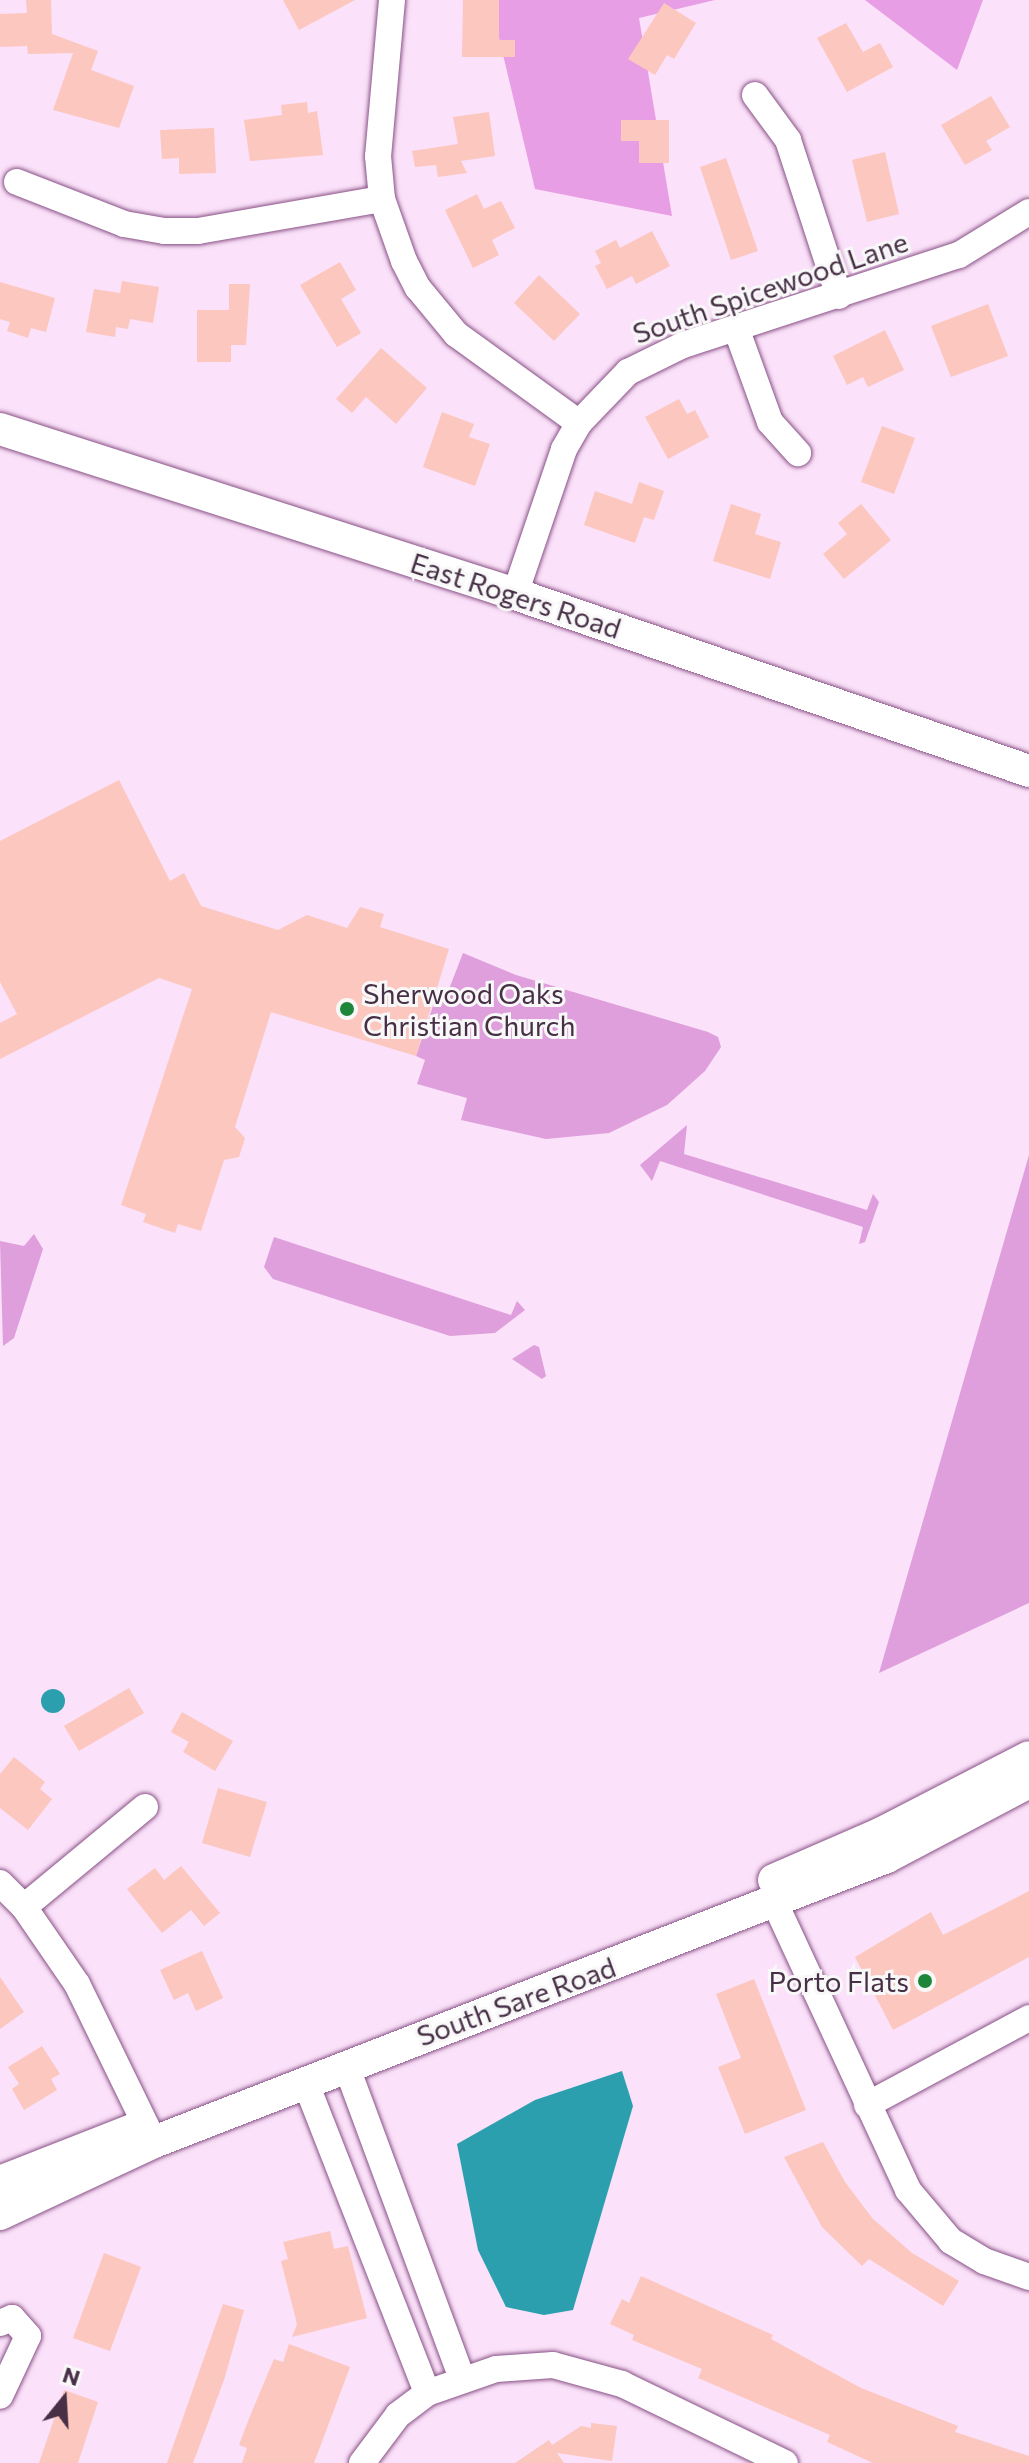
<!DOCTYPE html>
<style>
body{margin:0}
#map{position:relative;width:1029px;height:2463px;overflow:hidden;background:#fbe1f9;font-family:Commissioner,sans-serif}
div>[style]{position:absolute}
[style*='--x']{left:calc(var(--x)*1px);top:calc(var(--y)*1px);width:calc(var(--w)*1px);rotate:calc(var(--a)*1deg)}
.green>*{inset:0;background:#df9edc}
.forest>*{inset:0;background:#e79ee4}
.water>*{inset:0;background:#2c9faf}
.round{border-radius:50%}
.building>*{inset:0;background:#fcc7bf}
.roads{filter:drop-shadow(0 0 2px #885186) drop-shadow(0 0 2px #885186)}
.minor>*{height:26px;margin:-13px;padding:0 13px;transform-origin:13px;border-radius:13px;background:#fff}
.major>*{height:32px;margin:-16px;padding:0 16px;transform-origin:16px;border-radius:16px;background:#fff}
.dots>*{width:22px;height:22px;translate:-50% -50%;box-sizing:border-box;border:4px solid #f8f8f8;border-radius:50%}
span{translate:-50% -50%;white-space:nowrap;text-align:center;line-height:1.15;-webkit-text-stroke:6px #f8f8f8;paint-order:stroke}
.street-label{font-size:28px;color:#472f46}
.poi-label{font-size:28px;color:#472f46}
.left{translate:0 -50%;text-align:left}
.right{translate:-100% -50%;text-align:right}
.north{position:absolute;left:24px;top:2359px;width:80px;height:80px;-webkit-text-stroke:6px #f8f8f8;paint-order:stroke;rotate:18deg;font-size:22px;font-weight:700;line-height:32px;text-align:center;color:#472f46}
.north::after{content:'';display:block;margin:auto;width:28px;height:36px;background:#472f46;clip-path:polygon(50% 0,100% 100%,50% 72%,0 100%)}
</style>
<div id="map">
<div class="green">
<i style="clip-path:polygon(463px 953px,516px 975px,708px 1032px,718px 1037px,721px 1047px,705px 1071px,667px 1105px,609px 1133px,546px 1139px,461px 1120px,467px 1098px,417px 1084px,425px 1060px,416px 1056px,435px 1000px,444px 1002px)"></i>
<i style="clip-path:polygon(687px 1125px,684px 1154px,867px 1210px,873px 1194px,879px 1202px,865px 1242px,859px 1244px,863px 1227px,660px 1161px,652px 1181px,640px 1165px)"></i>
<i style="clip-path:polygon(1029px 1155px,1029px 1603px,879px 1673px)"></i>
<i style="clip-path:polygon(34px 1234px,43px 1249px,14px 1338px,3px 1346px,0 1241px,24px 1246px)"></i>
<i style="clip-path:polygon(274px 1237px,511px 1315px,517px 1301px,525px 1310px,495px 1333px,450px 1336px,273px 1279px,264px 1267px)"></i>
<i style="clip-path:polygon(534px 1345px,539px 1347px,546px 1376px,542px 1379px,512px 1359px)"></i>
</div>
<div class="forest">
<i style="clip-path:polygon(490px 0,715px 0,639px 18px,672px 216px,535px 189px)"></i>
<i style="clip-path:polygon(865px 0,983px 0,957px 70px)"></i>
</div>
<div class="water">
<i class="round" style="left:41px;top:1689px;width:24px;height:24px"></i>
<i style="clip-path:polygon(622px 2071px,633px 2106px,573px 2310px,544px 2315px,506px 2307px,478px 2250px,457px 2144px,535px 2100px)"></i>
</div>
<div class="building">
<i style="clip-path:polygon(26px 0,51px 0,52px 34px,98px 51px,91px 70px,134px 86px,119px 128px,53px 110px,73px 53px,28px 54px,27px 46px,0 47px,0 14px,27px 13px)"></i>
<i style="clip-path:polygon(283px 0,355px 0,299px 30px)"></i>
<i style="clip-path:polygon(463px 0,499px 0,499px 40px,515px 40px,515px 57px,462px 57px)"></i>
<i style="clip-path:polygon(664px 3px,696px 23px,674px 59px,667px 55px,655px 75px,628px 59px)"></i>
<i style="clip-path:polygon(846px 23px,863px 52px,880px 43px,893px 67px,847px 92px,817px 38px)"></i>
<i style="clip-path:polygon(991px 96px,1010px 127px,986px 141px,992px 150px,965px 165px,941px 125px)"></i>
<i style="clip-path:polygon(307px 102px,308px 113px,317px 111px,323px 155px,250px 161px,244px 120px,282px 115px,281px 105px)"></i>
<i style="clip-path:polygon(489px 112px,495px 156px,461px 161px,467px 173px,438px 177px,436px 165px,415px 167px,412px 151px,458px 144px,453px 117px)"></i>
<i style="clip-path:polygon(621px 120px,669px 120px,669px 163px,639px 163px,639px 141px,621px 141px)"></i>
<i style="clip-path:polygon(214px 128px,216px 173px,179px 174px,179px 158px,162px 159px,160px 130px)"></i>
<i style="clip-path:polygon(885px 152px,899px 214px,867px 222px,852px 160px)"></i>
<i style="clip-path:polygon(726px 158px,758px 251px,731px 260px,700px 167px)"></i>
<i style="clip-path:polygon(477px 194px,484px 209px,501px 201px,515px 228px,492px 240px,499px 255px,473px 268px,445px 210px)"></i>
<i style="clip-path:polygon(652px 231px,670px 266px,636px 284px,632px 276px,607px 289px,595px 266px,601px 263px,595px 251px,616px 240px,620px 248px)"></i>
<i style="clip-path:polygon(340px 262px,356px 290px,341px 299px,361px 333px,337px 347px,300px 285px)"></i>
<i style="clip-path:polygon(539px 275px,580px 314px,554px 341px,514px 303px)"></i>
<i style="clip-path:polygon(122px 281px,159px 287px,153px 323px,130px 319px,128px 329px,116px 327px,115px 337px,86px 332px,94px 289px,120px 293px)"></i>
<i style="clip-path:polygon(0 282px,55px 298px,46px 332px,31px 328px,28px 338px,7px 331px,10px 322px,0 319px)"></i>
<i style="clip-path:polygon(229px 284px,250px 284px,246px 345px,231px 345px,231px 362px,197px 362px,197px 310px,229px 310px)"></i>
<i style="clip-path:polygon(988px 304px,1008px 356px,951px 377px,931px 326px)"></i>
<i style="clip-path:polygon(885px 330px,904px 370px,868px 387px,863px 377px,847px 385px,833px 356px)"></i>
<i style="clip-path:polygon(381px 348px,427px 388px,396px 424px,366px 397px,352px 413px,336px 399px)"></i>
<i style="clip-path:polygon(679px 399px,687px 414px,695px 410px,709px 437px,668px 459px,645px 417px)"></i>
<i style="clip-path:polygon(442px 412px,474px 424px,469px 437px,490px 444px,475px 486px,423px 467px)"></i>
<i style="clip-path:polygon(882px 426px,915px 438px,894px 494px,861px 482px)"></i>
<i style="clip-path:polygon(639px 482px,664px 491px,654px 520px,644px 517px,635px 543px,584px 525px,595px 491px,632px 504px)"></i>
<i style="clip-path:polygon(731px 504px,761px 514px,755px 534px,781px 542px,770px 579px,713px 561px)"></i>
<i style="clip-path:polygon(861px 504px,891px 540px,844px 579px,823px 554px,847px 534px,838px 523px)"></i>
<i style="clip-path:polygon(119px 780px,170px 881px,184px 873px,201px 906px,278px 930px,307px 915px,347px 928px,360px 907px,384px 914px,380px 927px,449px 949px,416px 1056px,271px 1012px,235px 1127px,245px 1138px,239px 1157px,224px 1160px,201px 1231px,178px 1224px,175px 1233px,143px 1222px,146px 1214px,121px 1205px,192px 989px,159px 978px,0 1059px,0 1023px,17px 1014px,0 982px,0 841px)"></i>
<i style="clip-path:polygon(129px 1688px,144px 1713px,79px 1751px,64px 1726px)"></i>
<i style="clip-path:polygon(182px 1712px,233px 1741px,215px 1771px,183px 1752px,189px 1742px,171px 1732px)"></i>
<i style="clip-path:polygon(14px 1757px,45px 1782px,40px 1789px,52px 1799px,28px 1830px,0 1808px,0 1774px)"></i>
<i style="clip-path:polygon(218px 1788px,267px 1802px,250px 1857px,202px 1843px)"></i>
<i style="clip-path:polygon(181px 1866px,220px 1913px,204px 1926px,191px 1910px,162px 1933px,127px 1889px,155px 1868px,164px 1880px)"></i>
<i style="clip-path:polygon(1029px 1891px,1029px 1957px,893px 2030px,855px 1957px,931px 1912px,943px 1935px)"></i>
<i style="clip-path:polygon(202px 1951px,223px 1998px,196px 2011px,188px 1993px,174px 2000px,160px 1970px)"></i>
<i style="clip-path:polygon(0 1977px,24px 2012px,0 2029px)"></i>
<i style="clip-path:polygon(754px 1979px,806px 2110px,745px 2134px,718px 2067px,741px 2058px,716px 1994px)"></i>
<i style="clip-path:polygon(42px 2046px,60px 2074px,51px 2079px,57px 2090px,24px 2110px,12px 2089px,19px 2084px,8px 2067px)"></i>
<i style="clip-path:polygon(823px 2142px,845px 2182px,873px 2219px,912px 2253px,959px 2281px,943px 2306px,869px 2259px,862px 2266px,822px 2227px,784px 2157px)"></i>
<i style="clip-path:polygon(330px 2231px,334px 2249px,348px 2246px,367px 2318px,292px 2337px,297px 2324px,281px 2261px,288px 2259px,283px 2242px)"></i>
<i style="clip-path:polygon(104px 2253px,141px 2267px,110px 2351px,73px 2338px)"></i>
<i style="clip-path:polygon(641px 2276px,773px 2335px,771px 2339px,861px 2388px,958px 2426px,955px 2432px,1029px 2456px,1029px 2463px,873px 2463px,827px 2442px,830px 2435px,698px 2378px,702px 2369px,632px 2340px,634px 2335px,610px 2324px,622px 2299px,629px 2303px)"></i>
<i style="clip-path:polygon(223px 2304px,244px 2310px,224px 2380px,193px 2463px,167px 2463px)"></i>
<i style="clip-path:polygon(289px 2344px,350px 2367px,314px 2463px,242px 2463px,247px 2448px,239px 2445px,250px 2416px,274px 2359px,283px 2362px)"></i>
<i style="clip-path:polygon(64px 2390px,98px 2402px,78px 2463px,39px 2463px)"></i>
<i style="clip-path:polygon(591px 2423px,617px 2426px,612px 2461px,557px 2453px,564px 2463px,515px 2463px,549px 2440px,552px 2445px,581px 2426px,591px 2428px)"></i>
</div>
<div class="roads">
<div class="minor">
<i style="--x:392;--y:0;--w:157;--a:95.1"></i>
<i style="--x:378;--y:156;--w:43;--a:84.7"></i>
<i style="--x:382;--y:199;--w:66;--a:70.5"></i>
<i style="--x:404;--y:261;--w:30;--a:63"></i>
<i style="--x:418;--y:288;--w:60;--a:50.4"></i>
<i style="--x:456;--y:334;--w:152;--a:35.9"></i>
<i style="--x:755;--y:95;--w:56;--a:53.7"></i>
<i style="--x:788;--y:140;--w:164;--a:71.9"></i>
<i style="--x:17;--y:182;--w:115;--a:21.4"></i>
<i style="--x:124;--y:224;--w:41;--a:9.9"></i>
<i style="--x:164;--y:231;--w:34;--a:0"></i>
<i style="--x:198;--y:231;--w:187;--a:-9.9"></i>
<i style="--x:736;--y:328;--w:100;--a:70.1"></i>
<i style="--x:770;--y:422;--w:42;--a:47.9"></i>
<i style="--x:515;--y:594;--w:153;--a:-71.3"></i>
<i style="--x:564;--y:449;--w:30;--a:-60"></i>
<i style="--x:579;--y:423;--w:71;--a:-46.1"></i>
<i style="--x:628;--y:372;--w:61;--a:-26.1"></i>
<i style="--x:683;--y:345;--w:290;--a:-18.1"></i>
<i style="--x:959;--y:255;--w:82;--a:-31.6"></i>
<i style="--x:0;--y:1883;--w:34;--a:45"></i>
<i style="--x:24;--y:1907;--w:93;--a:55.5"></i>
<i style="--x:77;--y:1984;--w:176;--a:64"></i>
<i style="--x:774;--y:1901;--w:319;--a:65.1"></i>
<i style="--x:908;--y:2190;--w:67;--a:49.9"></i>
<i style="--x:951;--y:2241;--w:39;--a:31"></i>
<i style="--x:984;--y:2261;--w:48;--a:19.6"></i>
<i style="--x:24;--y:1907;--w:157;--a:-39.6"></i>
<i style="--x:346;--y:2065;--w:335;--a:69.7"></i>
<i style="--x:305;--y:2081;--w:335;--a:68.6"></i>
<i style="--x:867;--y:2105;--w:184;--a:-28.2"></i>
<i style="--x:0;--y:2323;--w:13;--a:-23"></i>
<i style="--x:12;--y:2318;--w:24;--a:48"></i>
<i style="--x:28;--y:2336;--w:66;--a:115"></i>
<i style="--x:362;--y:2463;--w:60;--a:-53.1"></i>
<i style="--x:398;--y:2415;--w:36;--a:-37"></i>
<i style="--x:427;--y:2393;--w:73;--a:-19.2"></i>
<i style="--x:496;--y:2369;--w:57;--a:-4"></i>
<i style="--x:553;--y:2365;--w:72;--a:15.4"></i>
<i style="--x:622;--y:2384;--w:181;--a:25.9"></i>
</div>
<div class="major">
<i style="--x:0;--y:429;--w:541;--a:17.76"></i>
<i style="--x:515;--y:594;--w:544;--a:19"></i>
<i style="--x:774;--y:1880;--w:118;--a:-23.5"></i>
<i style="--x:882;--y:1833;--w:165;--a:-27.3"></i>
<i style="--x:0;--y:2182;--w:148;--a:-21.4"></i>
<i style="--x:0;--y:2214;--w:170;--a:-25.1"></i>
<i style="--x:154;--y:2142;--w:786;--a:-21.25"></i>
<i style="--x:887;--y:1857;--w:161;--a:-27.8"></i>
</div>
</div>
<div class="dots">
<i style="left:347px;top:1009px;background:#1d863b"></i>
<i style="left:925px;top:1981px;background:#1d863b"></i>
</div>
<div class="street-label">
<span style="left:770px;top:287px;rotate:-19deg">South Spicewood Lane</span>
<span style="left:516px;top:595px;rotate:18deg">East Rogers Road</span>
<span style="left:516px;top:2001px;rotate:-20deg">South Sare Road</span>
</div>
<div class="poi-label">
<span class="left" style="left:363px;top:1009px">Sherwood Oaks<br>Christian Church</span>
<span class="right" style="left:909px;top:1981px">Porto Flats</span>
</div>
<div class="north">N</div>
</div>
